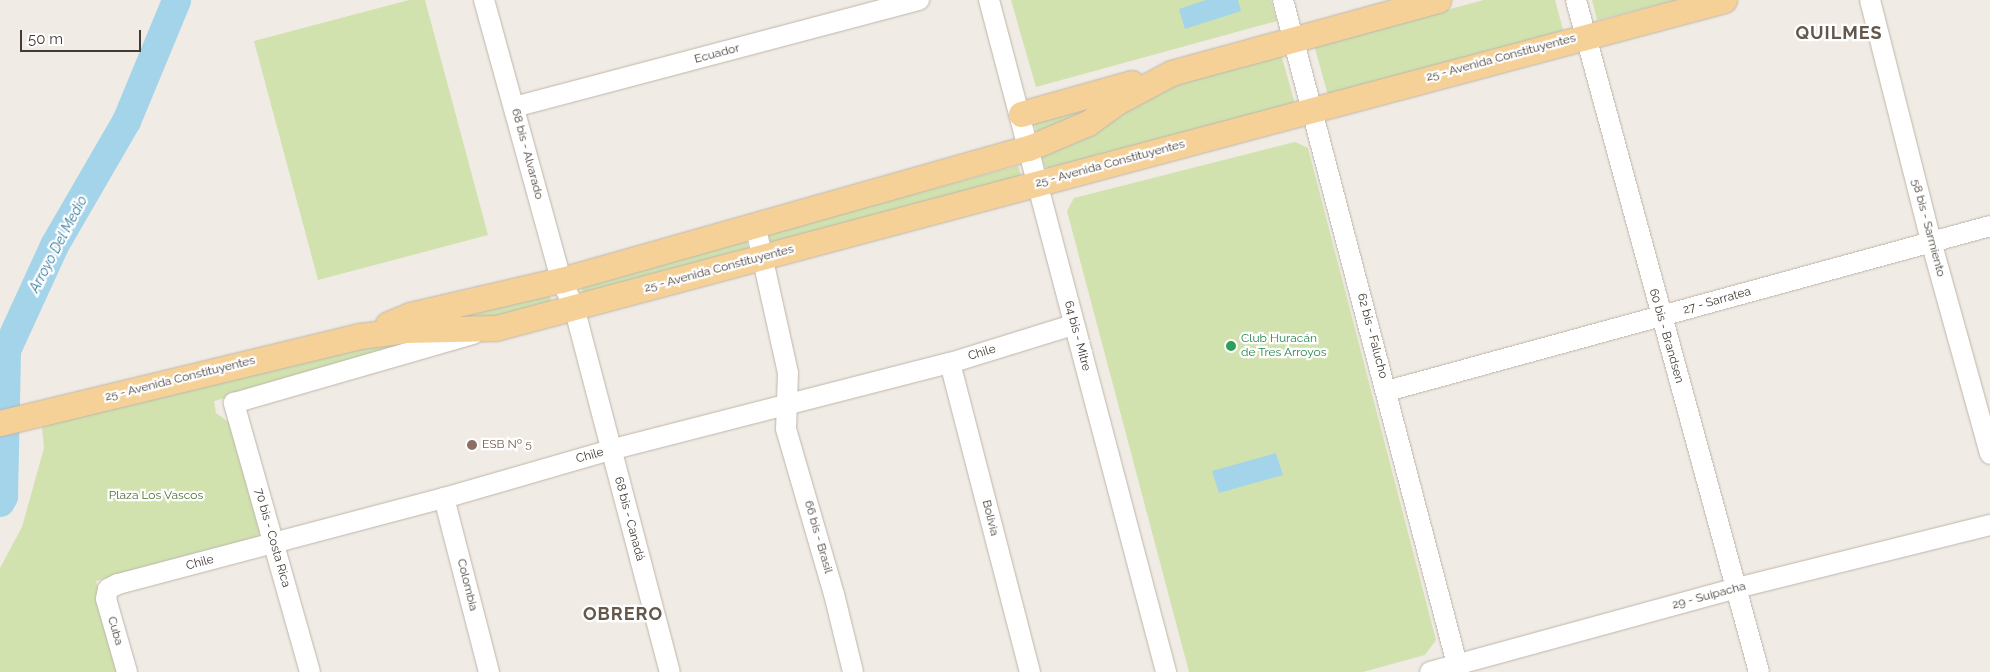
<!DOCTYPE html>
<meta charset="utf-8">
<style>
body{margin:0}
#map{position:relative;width:1990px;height:672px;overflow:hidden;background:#f0ebe4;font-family:Raleway,sans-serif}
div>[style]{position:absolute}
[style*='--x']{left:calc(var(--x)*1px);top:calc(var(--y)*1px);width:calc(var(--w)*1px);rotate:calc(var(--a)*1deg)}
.green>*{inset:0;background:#d1e2af}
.water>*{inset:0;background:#a3d4ea}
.river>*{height:29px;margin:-14.5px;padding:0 14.5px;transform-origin:14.5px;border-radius:14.5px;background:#a3d4ea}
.roads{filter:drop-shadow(0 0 1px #beb5aa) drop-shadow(0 0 1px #beb5aa)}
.minor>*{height:20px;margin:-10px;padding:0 10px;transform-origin:10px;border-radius:10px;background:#fff}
.major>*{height:25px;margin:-12.5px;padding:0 12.5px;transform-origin:12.5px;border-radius:12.5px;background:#f6d197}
.dots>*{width:14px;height:14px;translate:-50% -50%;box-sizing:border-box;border:2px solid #fff;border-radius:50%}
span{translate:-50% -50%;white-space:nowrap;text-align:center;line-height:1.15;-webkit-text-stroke:4.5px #fff;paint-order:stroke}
.street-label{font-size:12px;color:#423b34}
.leisure-label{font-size:12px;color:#27864d}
.left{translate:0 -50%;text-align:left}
.education-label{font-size:12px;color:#785e54}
.park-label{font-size:12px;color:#4d6e2d}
.water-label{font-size:14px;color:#347c9e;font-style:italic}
.district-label{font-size:18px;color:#64584c;font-weight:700;letter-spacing:1px}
.scale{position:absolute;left:20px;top:30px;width:121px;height:22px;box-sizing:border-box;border:2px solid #423b34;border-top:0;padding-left:6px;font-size:15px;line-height:18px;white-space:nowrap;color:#423b34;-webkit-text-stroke:4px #fff;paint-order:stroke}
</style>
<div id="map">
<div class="green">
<i style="clip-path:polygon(409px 0,425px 0,488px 235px,318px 280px,254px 41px)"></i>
<i style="clip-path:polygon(1011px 0,1271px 0,1277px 21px,1036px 87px)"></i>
<i style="clip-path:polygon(1484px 0,1555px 0,1564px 33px,1328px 95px,1314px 45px)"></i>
<i style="clip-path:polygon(1592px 0,1677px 0,1597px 20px)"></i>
<i style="clip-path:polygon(1281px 54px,1295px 104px,1051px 169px,1044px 166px,1042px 156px,1045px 151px,1174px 82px)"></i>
<i style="clip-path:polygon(1097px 103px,1071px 122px,1038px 138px,1033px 119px)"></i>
<i style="clip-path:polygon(1295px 142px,1308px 148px,1436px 640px,1425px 655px,1363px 672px,1189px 672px,1067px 211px,1074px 198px)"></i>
<i style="clip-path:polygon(1018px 166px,1022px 178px,771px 244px,768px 233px)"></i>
<i style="clip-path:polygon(746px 240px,749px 251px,583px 295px,580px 283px)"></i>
<i style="clip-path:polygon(549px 293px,552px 304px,481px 319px,413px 326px)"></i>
<i style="clip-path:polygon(443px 338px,214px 401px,216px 413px,234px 426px,260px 531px,258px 537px,96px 581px,119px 672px,0 672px,0 568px,22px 527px,44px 448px,42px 427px,79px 416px,394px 341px)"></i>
</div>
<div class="water">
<i style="clip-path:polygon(1206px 0,1238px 0,1241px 11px,1185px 29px,1179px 9px)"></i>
<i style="clip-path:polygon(1276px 453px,1283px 475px,1219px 493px,1212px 471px)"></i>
</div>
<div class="river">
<i style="--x:0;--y:502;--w:7;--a:-63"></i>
<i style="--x:3;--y:496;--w:146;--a:-88.8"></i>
<i style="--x:6;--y:350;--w:115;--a:-65.4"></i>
<i style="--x:54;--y:245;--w:143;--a:-59.9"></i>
<i style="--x:126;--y:121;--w:131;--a:-67.5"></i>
</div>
<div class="roads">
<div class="minor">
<i style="--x:484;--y:0;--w:290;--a:74.6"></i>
<i style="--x:561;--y:280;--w:30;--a:64"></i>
<i style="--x:574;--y:307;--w:377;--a:75.3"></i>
<i style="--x:989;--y:0;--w:695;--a:75.24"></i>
<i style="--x:1283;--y:0;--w:695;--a:75.32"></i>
<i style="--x:1576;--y:0;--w:696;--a:74.77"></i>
<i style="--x:1870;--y:0;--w:249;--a:75.8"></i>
<i style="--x:1931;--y:241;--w:221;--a:74.5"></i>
<i style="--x:514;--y:107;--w:419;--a:-14.8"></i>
<i style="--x:755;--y:224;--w:153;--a:77.5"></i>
<i style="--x:788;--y:373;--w:56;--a:92"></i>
<i style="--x:786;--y:429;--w:172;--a:73.8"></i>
<i style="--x:834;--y:594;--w:80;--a:76.3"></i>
<i style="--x:950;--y:363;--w:319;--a:75.5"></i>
<i style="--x:1387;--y:391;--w:625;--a:-15.3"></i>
<i style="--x:444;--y:498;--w:180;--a:75.5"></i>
<i style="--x:127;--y:672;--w:76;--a:-106"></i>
<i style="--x:106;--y:599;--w:10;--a:-79"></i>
<i style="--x:108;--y:589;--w:11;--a:-27"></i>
<i style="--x:118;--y:584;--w:337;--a:-14.8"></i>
<i style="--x:444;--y:498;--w:173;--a:-16.1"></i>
<i style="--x:610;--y:450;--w:351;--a:-14.4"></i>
<i style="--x:950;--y:363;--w:129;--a:-17.2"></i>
<i style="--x:310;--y:672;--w:280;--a:-105.8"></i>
<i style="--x:234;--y:403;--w:249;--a:-16.1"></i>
<i style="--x:1430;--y:672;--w:318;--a:-15.3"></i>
<i style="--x:1737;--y:588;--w:261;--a:-14"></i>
</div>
<div class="major">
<i style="--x:1021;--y:114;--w:115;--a:-15.6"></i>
<i style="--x:388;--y:324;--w:24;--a:-22"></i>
<i style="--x:410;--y:315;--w:155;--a:-13.1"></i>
<i style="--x:561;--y:280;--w:486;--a:-15.8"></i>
<i style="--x:1029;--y:148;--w:64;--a:-23"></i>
<i style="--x:1088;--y:123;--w:36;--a:-36"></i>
<i style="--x:1117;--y:102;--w:61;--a:-28.2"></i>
<i style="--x:1171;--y:73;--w:277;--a:-15.3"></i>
<i style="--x:0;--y:423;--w:370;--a:-13.6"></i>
<i style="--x:360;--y:336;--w:46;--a:-7.4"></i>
<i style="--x:406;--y:330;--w:90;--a:-1.3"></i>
<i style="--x:496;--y:328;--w:1271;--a:-14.95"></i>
</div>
</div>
<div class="dots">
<i style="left:1231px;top:346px;background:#2e9e5b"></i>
<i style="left:472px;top:445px;background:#8d6e63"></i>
</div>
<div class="street-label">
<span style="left:717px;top:54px;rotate:-15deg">Ecuador</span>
<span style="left:1501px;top:58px;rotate:-15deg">25 - Avenida Constituyentes</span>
<span style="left:527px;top:154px;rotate:75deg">68 bis - Alvarado</span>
<span style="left:1110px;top:164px;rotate:-15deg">25 - Avenida Constituyentes</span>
<span style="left:1928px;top:228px;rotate:75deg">58 bis - Sarmiento</span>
<span style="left:719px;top:269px;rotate:-15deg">25 - Avenida Constituyentes</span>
<span style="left:1717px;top:301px;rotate:-16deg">27 - Sarratea</span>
<span style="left:1077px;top:336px;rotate:75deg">64 bis - Mitre</span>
<span style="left:1372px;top:336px;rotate:75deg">62 bis - Falucho</span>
<span style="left:1666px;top:336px;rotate:74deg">60 bis - Brandsen</span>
<span style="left:982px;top:353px;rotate:-17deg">Chile</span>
<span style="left:180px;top:379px;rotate:-14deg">25 - Avenida Constituyentes</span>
<span style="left:590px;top:456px;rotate:-16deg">Chile</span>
<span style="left:990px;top:518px;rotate:76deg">Bolivia</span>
<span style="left:629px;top:519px;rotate:75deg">68 bis - Canadá</span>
<span style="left:818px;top:537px;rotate:74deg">66 bis - Brasil</span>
<span style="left:272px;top:538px;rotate:74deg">70 bis - Costa Rica</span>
<span style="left:200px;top:563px;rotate:-15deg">Chile</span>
<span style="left:467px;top:585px;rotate:76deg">Colombia</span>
<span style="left:1709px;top:596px;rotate:-15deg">29 - Suipacha</span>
<span style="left:115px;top:631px;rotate:74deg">Cuba</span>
</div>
<div class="leisure-label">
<span class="left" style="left:1241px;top:346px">Club Huracán<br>de Tres Arroyos</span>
</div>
<div class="education-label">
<span class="left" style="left:482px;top:445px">ESB Nº 5</span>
</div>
<div class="park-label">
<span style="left:156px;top:496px">Plaza Los Vascos</span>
</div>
<div class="water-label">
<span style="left:58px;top:244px;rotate:-62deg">Arroyo Del Medio</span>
</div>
<div class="district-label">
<span style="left:1839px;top:33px">QUILMES</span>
<span style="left:623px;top:614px">OBRERO</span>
</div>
<div class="scale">50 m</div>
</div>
